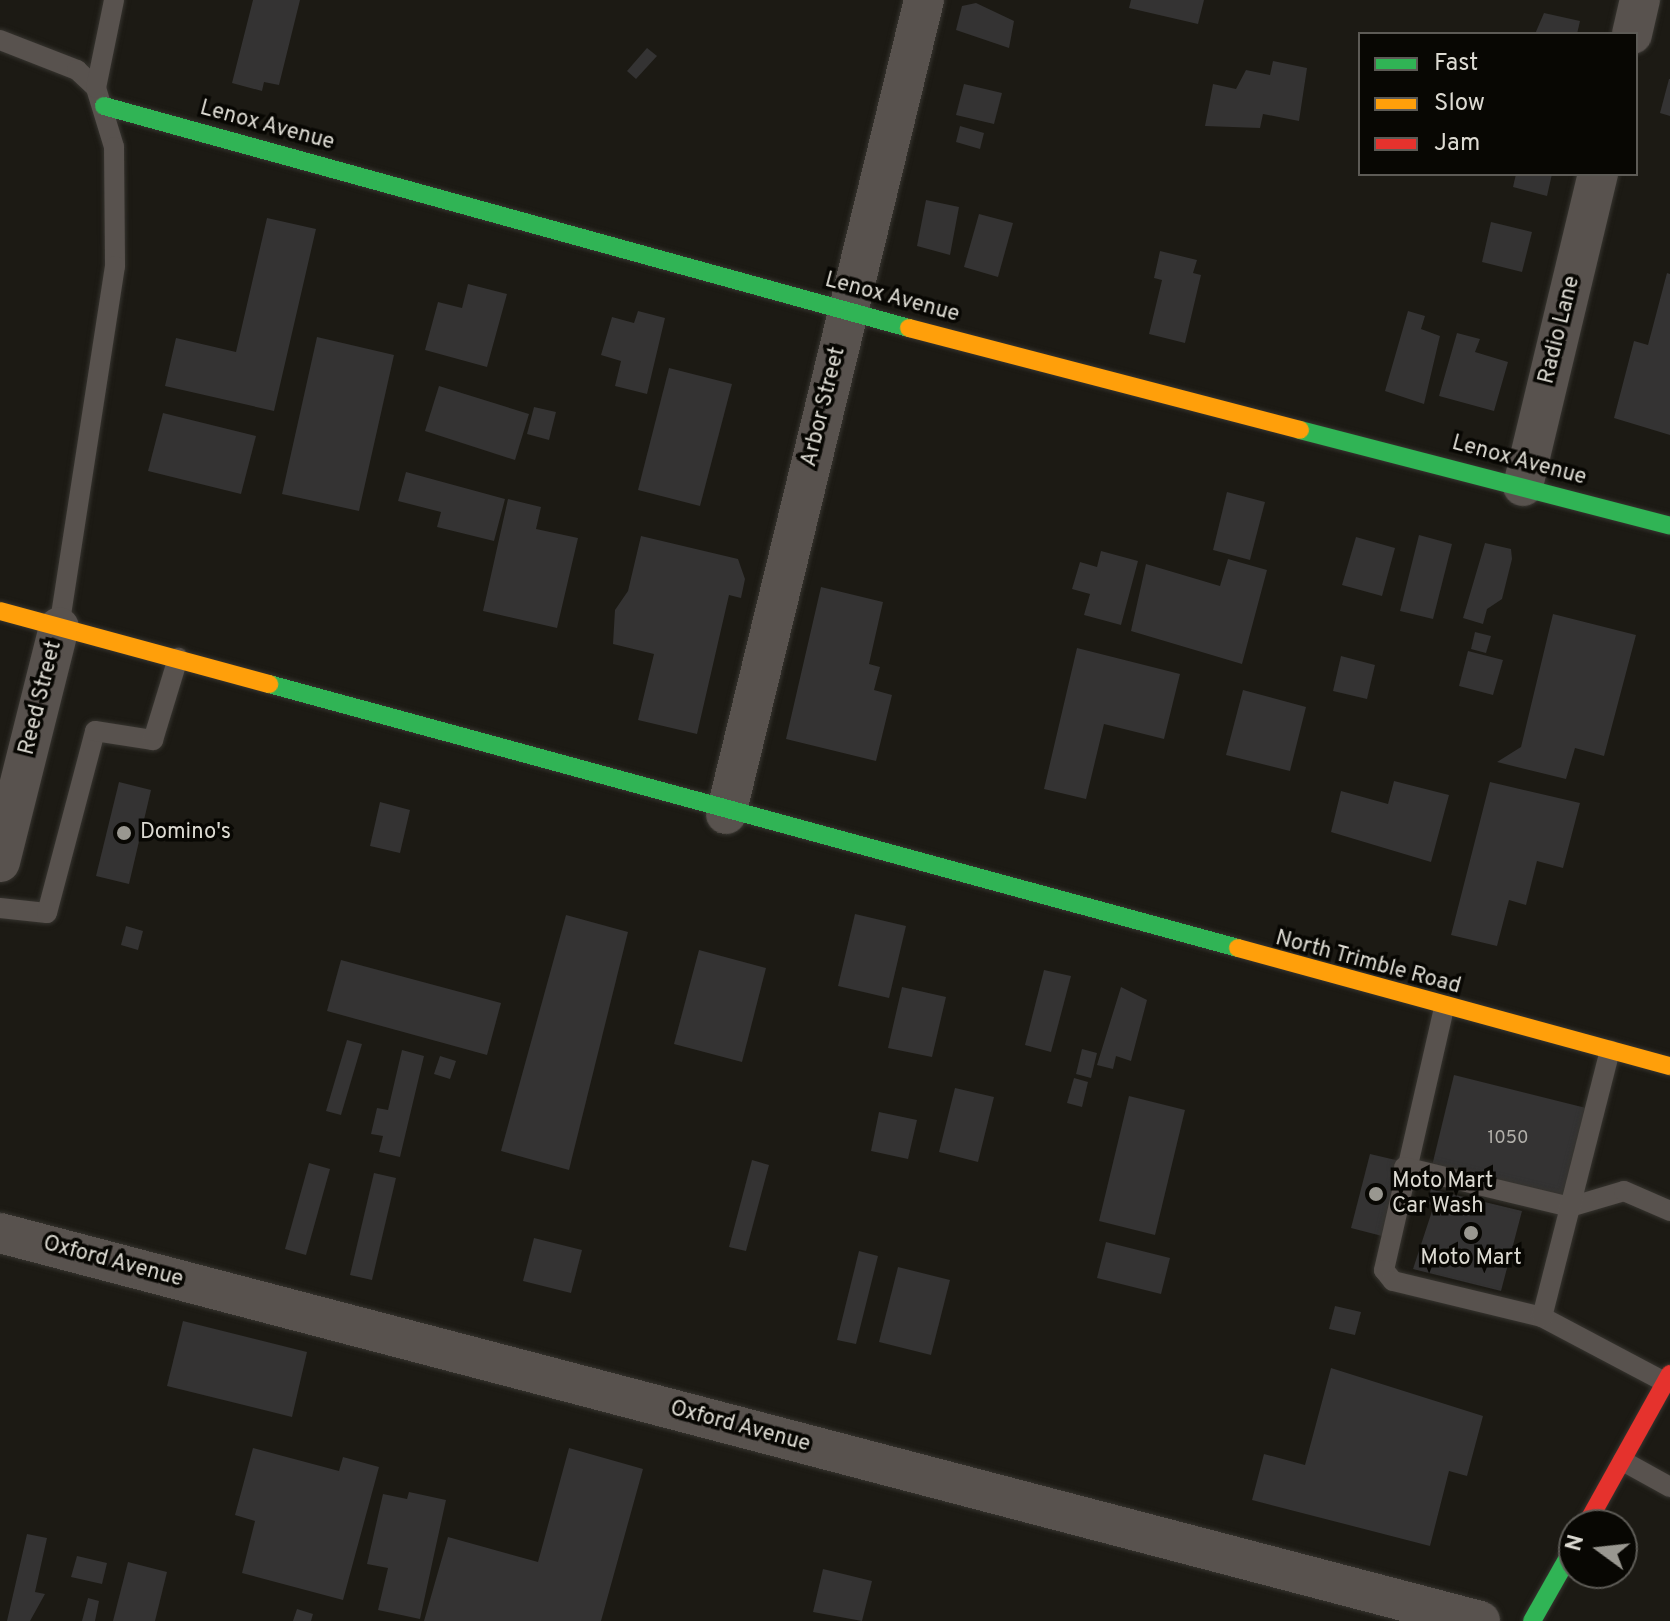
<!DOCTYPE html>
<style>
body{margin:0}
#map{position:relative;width:1670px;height:1621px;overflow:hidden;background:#1c1a14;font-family:Overpass,sans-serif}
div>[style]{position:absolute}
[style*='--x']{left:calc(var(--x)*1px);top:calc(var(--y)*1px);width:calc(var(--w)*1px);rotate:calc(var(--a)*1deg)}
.building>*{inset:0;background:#343333}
.roads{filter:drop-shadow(0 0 2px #36342f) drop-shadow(0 0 2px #36342f)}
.lane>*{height:20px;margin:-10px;padding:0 10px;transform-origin:10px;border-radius:10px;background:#58524e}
.street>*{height:40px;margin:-20px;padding:0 20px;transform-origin:20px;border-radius:20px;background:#58524e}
.fast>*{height:18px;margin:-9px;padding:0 9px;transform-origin:9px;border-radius:9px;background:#30b455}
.slow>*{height:18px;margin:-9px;padding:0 9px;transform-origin:9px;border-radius:9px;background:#ff9f0a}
.jam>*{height:18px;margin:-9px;padding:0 9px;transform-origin:9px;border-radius:9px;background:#e5322d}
.dots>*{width:22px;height:22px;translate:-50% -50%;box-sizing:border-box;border:4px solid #080703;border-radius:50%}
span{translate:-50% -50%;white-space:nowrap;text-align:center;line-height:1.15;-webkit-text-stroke:7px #080703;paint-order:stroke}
.number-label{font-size:18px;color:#b2b0aa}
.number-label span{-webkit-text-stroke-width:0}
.street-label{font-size:22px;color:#dcdad2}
.poi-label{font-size:22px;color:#dcdad2}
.left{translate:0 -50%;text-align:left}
.legend{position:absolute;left:1358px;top:32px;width:280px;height:144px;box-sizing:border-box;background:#080703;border:2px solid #5d5b56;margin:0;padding:10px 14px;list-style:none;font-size:24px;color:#dcdad2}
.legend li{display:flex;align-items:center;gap:16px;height:40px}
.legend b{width:40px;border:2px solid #5d5b56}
.north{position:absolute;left:1558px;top:1509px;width:80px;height:80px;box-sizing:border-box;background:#080703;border:2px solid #5d5b56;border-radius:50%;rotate:285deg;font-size:22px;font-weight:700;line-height:32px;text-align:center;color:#dcdad2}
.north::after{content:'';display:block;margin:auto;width:28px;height:36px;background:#999790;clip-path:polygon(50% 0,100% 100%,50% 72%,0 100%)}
</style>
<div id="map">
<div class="building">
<i style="clip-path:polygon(253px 0,300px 0,279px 85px,264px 82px,262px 91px,232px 83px)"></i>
<i style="clip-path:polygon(1131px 0,1204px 0,1198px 24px,1129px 8px)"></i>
<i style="clip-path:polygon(976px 3px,1014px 21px,1009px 48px,956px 30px,962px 6px)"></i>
<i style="clip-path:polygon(1544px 13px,1580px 21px,1577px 34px,1535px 34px)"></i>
<i style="clip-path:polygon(647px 48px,657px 56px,636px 79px,627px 71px)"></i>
<i style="clip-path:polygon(1273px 61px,1307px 68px,1299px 121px,1263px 114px,1260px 128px,1205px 126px,1213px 84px,1236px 89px,1246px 70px,1270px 75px)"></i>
<i style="clip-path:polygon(1669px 79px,1670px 79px,1670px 116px,1660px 113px)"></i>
<i style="clip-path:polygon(964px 84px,1002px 93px,994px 124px,956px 115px)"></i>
<i style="clip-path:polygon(960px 126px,984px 133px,980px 149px,956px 142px)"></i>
<i style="clip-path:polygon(1516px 174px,1552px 174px,1547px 196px,1513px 187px)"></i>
<i style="clip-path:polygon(926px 200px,959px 207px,950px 255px,917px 246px)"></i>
<i style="clip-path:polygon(979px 214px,1013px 223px,998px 277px,964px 267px)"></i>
<i style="clip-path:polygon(267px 218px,316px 229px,274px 411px,165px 386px,176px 338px,236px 352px)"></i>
<i style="clip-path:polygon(1491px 222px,1532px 232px,1522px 272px,1482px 262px)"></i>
<i style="clip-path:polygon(1160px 251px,1197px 260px,1193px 273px,1201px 275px,1185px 343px,1149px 334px,1162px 280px,1154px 278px)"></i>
<i style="clip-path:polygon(1667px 273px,1670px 274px,1670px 435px,1614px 418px,1634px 341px,1648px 345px)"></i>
<i style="clip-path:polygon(468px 284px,507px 294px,487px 367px,425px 350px,438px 302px,462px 308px)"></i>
<i style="clip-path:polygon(638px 311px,665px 318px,647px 394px,615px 386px,621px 361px,601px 355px,612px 317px,634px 323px)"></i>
<i style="clip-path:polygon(1408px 311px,1425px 316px,1421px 329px,1440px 336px,1424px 404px,1385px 391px)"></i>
<i style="clip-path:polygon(1457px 333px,1480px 339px,1475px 352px,1508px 362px,1494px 411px,1439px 396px)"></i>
<i style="clip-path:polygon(317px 337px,394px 355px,359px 511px,282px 494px)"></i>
<i style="clip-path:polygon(669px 368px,732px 384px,700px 506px,638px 490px)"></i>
<i style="clip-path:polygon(439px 386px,529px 414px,515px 460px,425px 431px)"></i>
<i style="clip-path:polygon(534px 407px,556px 412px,549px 440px,527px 434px)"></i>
<i style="clip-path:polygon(163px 413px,256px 436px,241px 494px,148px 471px)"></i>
<i style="clip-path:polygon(406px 472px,505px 499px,494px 541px,437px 527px,441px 512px,398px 501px)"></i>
<i style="clip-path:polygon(1227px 492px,1265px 502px,1250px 560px,1213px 550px)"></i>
<i style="clip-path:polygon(508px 499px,541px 507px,536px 529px,578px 538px,557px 628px,483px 611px)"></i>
<i style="clip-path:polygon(1419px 535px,1452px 544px,1433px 619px,1400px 611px)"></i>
<i style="clip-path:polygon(641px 536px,738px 559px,745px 579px,741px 598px,729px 595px,697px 734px,638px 720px,654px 654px,613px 644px,615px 610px,628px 591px)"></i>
<i style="clip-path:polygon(1356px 537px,1395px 548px,1382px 596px,1342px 585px)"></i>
<i style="clip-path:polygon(1485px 543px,1511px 549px,1512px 559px,1502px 599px,1487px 609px,1483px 624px,1463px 618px)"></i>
<i style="clip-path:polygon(1101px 551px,1138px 561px,1121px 625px,1084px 615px,1090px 594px,1072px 589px,1080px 562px,1097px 567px)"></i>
<i style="clip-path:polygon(1228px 559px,1267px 570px,1242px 664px,1131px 631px,1146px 564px,1220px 586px)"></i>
<i style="clip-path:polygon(821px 587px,883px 602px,869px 664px,880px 667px,874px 690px,892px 695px,876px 761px,786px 739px)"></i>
<i style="clip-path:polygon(1553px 614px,1636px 635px,1604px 756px,1575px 748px,1566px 779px,1497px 762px,1521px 747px)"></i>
<i style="clip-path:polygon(1475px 632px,1491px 636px,1486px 653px,1471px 649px)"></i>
<i style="clip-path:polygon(1077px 648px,1180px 674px,1164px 739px,1104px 724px,1086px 799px,1044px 789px)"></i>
<i style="clip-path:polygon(1468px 651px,1503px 660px,1493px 695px,1459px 686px)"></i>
<i style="clip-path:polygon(1341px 656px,1375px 665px,1367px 699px,1333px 691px)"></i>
<i style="clip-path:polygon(1243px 690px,1306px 707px,1290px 771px,1226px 755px)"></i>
<i style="clip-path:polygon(1394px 781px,1449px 795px,1431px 862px,1331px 832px,1341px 791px,1388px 804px)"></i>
<i style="clip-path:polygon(119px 782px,151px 790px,129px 884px,96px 876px)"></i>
<i style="clip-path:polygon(1490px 782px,1580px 803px,1563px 868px,1537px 861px,1526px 905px,1509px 900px,1497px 946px,1451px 935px)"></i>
<i style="clip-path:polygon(380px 802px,410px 810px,400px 853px,370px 846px)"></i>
<i style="clip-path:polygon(855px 914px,906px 926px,889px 998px,838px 986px)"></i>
<i style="clip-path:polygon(566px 915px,628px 932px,569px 1170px,501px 1151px)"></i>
<i style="clip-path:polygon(126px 926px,143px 931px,138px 950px,121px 945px)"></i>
<i style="clip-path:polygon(699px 950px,766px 968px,742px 1062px,674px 1044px)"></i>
<i style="clip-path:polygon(341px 960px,501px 1003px,487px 1055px,327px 1011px)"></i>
<i style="clip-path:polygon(1044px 970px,1071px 976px,1051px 1052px,1025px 1045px)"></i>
<i style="clip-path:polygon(902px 987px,946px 997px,932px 1057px,888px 1048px)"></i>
<i style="clip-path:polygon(1121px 987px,1147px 1000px,1131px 1061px,1116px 1056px,1113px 1069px,1097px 1065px)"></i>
<i style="clip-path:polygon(347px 1040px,362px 1044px,341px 1115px,326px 1111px)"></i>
<i style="clip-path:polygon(1082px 1049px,1097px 1053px,1091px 1078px,1076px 1074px)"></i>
<i style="clip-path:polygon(402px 1050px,424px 1056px,400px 1157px,379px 1152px,383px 1136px,371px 1134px,377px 1108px,388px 1110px)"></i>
<i style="clip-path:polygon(440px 1056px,456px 1061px,450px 1079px,434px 1074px)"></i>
<i style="clip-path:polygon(1454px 1075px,1586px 1108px,1563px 1202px,1431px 1170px)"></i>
<i style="clip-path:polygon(1074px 1078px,1088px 1082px,1082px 1107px,1067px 1103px)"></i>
<i style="clip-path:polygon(955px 1088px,994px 1097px,978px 1162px,939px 1152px)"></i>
<i style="clip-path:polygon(1129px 1096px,1185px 1110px,1155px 1235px,1099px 1221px)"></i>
<i style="clip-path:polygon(879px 1112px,917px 1120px,908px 1159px,871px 1151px)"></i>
<i style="clip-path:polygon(1370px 1154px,1400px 1161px,1382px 1236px,1351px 1228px)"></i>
<i style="clip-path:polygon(752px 1160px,769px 1165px,746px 1251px,729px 1247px)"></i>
<i style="clip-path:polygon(309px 1163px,330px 1169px,306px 1255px,285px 1249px)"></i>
<i style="clip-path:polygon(374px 1173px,396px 1178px,372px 1280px,350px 1275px)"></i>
<i style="clip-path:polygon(1431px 1189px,1522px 1211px,1501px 1291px,1413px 1269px,1434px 1205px,1427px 1204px)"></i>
<i style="clip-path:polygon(534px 1238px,582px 1250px,571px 1293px,523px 1281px)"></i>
<i style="clip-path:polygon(1106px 1242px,1170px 1258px,1161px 1294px,1097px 1278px)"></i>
<i style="clip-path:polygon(859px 1251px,878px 1256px,856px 1344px,837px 1340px)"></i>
<i style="clip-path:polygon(898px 1267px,950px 1280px,931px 1355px,879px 1342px)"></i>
<i style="clip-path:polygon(1335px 1306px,1361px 1312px,1355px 1335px,1329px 1329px)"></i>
<i style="clip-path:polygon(183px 1321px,307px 1352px,292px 1417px,167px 1386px)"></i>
<i style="clip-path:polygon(1331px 1368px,1483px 1416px,1467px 1476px,1449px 1471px,1430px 1546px,1252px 1500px,1264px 1454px,1305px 1465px)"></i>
<i style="clip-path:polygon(253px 1448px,339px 1471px,343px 1457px,379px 1467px,343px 1600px,242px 1573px,255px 1521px,235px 1515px)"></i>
<i style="clip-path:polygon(569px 1448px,643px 1469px,601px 1621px,424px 1621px,448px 1537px,538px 1562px)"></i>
<i style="clip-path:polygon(409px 1492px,446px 1500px,420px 1619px,378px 1610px,388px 1568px,367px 1564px,383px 1494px,407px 1499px)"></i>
<i style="clip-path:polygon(27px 1534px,47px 1538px,35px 1592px,45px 1594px,30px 1621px,7px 1621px)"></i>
<i style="clip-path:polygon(77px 1556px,107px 1563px,102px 1584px,71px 1577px)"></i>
<i style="clip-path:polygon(128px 1562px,167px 1572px,155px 1621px,113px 1621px)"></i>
<i style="clip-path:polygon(823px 1569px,872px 1581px,862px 1621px,813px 1612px)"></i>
<i style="clip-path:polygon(88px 1598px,99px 1601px,95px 1621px,82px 1621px)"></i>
<i style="clip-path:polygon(297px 1609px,313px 1614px,311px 1621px,293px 1621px)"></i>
</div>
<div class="roads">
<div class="lane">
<i style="--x:0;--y:40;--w:83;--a:21.3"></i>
<i style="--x:77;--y:70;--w:26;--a:43"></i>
<i style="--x:96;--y:88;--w:62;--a:73"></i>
<i style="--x:114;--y:147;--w:119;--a:89.5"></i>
<i style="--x:115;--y:266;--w:365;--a:98.8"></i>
<i style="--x:96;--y:88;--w:90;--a:-78.4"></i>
<i style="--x:0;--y:908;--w:47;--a:6.1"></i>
<i style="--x:47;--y:913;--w:188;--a:-75.2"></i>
<i style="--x:95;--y:731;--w:59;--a:8.8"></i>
<i style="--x:153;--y:740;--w:86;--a:-73"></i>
<i style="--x:1444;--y:1008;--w:269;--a:102.9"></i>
<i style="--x:1384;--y:1270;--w:14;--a:51"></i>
<i style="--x:1393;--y:1281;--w:153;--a:13.6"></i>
<i style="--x:1542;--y:1317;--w:139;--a:27.9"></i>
<i style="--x:1404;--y:1167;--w:171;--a:13.5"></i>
<i style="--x:1570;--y:1207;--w:56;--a:-16.5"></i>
<i style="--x:1624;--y:1191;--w:50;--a:23.5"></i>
<i style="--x:1542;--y:1317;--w:275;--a:-75.7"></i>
<i style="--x:1623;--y:1461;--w:54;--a:29"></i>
</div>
<div class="street">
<i style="--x:1632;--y:34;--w:35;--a:-77"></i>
<i style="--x:1523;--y:486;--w:321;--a:-76.5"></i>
<i style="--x:726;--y:814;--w:838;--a:-76.33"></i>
<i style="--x:0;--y:862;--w:242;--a:-75.9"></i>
<i style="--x:0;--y:1233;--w:1530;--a:14.69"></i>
</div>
<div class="fast">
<i style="--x:104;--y:106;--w:835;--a:15.42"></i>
<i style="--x:1300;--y:430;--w:382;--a:14.5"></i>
<i style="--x:269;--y:684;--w:1004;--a:15.24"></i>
<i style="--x:1532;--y:1621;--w:85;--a:-60.4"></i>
</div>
<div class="slow">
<i style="--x:909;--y:328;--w:404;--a:14.6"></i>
<i style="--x:0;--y:611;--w:279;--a:15.2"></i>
<i style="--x:1238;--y:948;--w:448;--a:15.3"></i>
</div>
<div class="jam">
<i style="--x:1586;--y:1525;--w:173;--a:-60.9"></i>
</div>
</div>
<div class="dots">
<i style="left:124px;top:833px;background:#999790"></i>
<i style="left:1376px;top:1194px;background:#999790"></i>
<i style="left:1471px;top:1233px;background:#999790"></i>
</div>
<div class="number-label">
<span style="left:1508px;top:1139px">1050</span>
</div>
<div class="street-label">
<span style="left:267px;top:126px;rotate:15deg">Lenox Avenue</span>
<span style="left:892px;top:298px;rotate:15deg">Lenox Avenue</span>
<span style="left:1560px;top:330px;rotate:-76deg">Radio Lane</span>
<span style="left:824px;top:407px;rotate:-76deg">Arbor Street</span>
<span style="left:1519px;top:461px;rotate:15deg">Lenox Avenue</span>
<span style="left:41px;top:698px;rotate:-76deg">Reed Street</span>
<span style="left:1368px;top:963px;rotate:15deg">North Trimble Road</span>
<span style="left:113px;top:1262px;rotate:15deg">Oxford Avenue</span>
<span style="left:740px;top:1427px;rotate:15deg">Oxford Avenue</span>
</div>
<div class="poi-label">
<span class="left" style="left:140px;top:833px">Domino's</span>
<span class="left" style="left:1392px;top:1194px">Moto Mart<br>Car Wash</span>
<span style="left:1471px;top:1259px">Moto Mart</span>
</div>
<ul class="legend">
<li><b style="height:10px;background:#30b455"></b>Fast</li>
<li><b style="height:10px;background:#ff9f0a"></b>Slow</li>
<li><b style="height:10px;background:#e5322d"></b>Jam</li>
</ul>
<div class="north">N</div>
</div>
